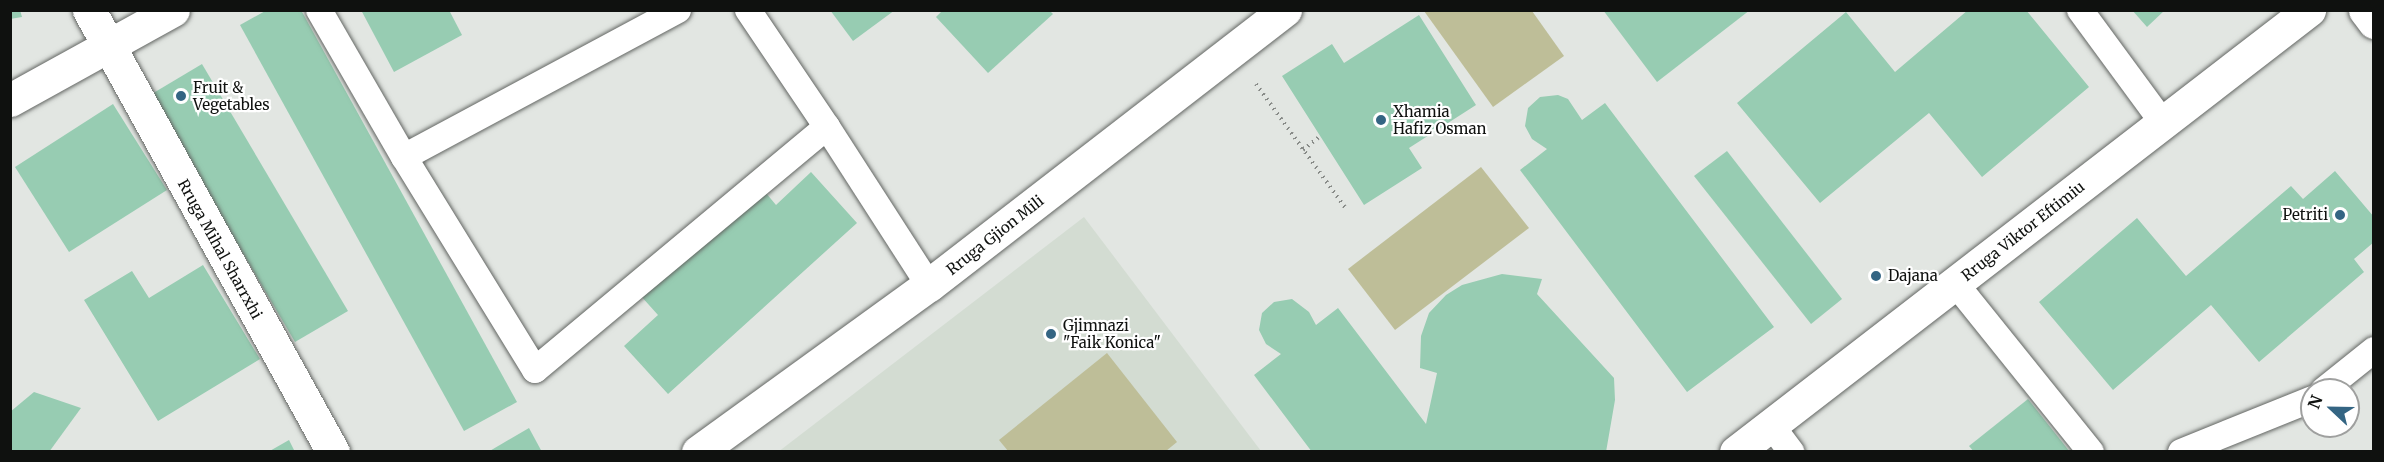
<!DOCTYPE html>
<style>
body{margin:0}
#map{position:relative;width:2384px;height:462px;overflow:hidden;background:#e2e6e2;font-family:Merriweather,serif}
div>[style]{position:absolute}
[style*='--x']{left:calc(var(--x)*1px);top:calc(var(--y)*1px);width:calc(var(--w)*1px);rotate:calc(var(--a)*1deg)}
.built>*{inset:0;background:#d3dcd2}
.green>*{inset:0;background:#bebe98}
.building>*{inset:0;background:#97ccb2}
.path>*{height:4px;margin-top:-2px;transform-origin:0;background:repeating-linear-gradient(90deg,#888b88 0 1.5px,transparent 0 6px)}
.roads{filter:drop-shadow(0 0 2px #636663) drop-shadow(0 0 2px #636663)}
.lane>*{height:26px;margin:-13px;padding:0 13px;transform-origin:13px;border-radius:13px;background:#fff}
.street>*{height:33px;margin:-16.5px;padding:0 16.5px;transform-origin:16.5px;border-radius:16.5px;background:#fff}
.dots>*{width:16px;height:16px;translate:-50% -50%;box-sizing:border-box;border:3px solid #fff;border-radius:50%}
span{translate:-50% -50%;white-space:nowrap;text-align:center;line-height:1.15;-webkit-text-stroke:4.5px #fff;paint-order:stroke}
.poi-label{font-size:15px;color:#0f110f}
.left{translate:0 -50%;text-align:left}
.right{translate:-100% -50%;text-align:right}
.street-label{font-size:15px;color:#0f110f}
.frame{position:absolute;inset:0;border:12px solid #0f110f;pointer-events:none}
.north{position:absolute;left:2300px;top:378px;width:60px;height:60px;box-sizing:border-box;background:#fff;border:2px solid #9fa09f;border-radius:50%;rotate:292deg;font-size:16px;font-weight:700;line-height:24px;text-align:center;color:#0f110f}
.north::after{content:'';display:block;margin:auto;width:21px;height:27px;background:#346583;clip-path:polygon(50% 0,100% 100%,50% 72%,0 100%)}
</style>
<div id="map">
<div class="built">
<i style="clip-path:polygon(1084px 217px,1261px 451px,778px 452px)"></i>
</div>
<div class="green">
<i style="clip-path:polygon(1424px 11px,1532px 11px,1564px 56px,1493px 107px)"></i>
<i style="clip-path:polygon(1481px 167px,1529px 228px,1395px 330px,1348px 269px)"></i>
<i style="clip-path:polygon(1107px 353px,1177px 442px,1166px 451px,1008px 451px,999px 440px)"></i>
</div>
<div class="building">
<i style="clip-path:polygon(10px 10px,20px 10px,22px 17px,10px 19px)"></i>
<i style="clip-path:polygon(267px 10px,301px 10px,517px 402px,464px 431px,240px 25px)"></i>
<i style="clip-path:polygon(361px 10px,449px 10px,462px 35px,394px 72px)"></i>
<i style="clip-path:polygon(830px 10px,895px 10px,853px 41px)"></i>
<i style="clip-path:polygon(943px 10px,1049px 10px,1053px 14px,988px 73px,936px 17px)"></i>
<i style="clip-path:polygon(1603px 10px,1750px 10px,1657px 82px)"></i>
<i style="clip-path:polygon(1968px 10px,2026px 10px,2089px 87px,1982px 177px,1929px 113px,1820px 203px,1737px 103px,1846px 12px,1895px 72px)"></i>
<i style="clip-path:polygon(2132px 10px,2165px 10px,2147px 27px)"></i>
<i style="clip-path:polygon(1419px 15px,1476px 105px,1409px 148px,1422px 168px,1364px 205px,1282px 76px,1332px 44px,1344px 63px)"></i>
<i style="clip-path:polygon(202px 64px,348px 311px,295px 342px,150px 95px)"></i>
<i style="clip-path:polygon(1558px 95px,1568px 99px,1582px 120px,1605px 103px,1774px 327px,1687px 392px,1520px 170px,1547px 149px,1532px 139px,1525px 126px,1528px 108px,1540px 97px)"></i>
<i style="clip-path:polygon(113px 104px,167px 190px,69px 252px,15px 167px)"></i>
<i style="clip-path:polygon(1727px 151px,1842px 299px,1811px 324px,1694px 176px)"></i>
<i style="clip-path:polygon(2335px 171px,2374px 217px,2374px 242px,2354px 259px,2364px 272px,2259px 362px,2211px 305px,2113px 390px,2039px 302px,2137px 218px,2186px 276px,2291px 186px,2303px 199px)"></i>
<i style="clip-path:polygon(811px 172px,857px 223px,668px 394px,624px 346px,658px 315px,640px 295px,761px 187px,776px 205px)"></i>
<i style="clip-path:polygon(203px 265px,260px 359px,158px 421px,84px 300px,132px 271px,149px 298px)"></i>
<i style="clip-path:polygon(1502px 274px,1542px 279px,1537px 294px,1614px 378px,1615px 400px,1606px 452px,1312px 452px,1254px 375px,1281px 354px,1266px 344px,1259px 330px,1262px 313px,1274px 302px,1292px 299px,1309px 312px,1316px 325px,1338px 308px,1426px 424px,1437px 373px,1420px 368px,1421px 336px,1429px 313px,1446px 295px,1462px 285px)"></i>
<i style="clip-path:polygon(34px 392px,81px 408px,49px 452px,10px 452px,10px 412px)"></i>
<i style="clip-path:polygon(2028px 399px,2070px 452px,1974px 452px,1969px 446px)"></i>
<i style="clip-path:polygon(529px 428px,542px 452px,488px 452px)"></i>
<i style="clip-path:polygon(289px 440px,295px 452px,268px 452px)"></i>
</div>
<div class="path">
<i style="--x:1256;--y:84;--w:155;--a:54.2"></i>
<i style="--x:1303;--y:150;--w:22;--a:-39"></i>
</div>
<div class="roads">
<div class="lane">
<i style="--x:319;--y:10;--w:170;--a:60"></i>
<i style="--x:404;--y:157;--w:250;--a:58.4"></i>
<i style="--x:535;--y:370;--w:380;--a:-39.8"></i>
<i style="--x:748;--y:10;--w:141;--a:56"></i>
<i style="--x:827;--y:127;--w:188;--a:57.2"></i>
<i style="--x:2080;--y:10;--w:140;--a:53.7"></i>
<i style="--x:404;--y:157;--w:311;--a:-28.2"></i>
<i style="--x:1955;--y:283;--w:217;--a:51.2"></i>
<i style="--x:2324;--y:390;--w:64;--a:-38.7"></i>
<i style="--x:1771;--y:425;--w:34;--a:53"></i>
<i style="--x:2181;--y:452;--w:141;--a:-22"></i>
</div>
<div class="street">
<i style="--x:89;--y:10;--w:505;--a:61.1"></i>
<i style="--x:2365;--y:10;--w:15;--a:53"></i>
<i style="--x:10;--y:100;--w:186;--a:-28.9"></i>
<i style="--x:698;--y:452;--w:285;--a:-35.9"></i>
<i style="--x:929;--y:285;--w:450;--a:-37.7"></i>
<i style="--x:1736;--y:452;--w:724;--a:-37.65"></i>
</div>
</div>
<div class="dots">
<i style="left:181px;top:96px;background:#346583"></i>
<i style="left:1381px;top:120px;background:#346583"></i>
<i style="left:2340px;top:215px;background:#346583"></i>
<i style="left:1876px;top:276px;background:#346583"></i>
<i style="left:1051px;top:334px;background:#346583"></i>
</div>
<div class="poi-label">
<span class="left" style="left:193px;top:96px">Fruit &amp;<br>Vegetables</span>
<span class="left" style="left:1393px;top:120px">Xhamia<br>Hafiz Osman</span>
<span class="right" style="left:2328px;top:215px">Petriti</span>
<span class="left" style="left:1888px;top:276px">Dajana</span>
<span class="left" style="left:1063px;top:334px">Gjimnazi<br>"Faik Konica"</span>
</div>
<div class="street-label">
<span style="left:2023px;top:231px;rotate:-38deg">Rruga Viktor Eftimiu</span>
<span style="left:995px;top:235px;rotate:-38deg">Rruga Gjion Mili</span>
<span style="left:220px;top:249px;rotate:61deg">Rruga Mihal Sharrxhi</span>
</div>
<div class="frame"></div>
<div class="north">N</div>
</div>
